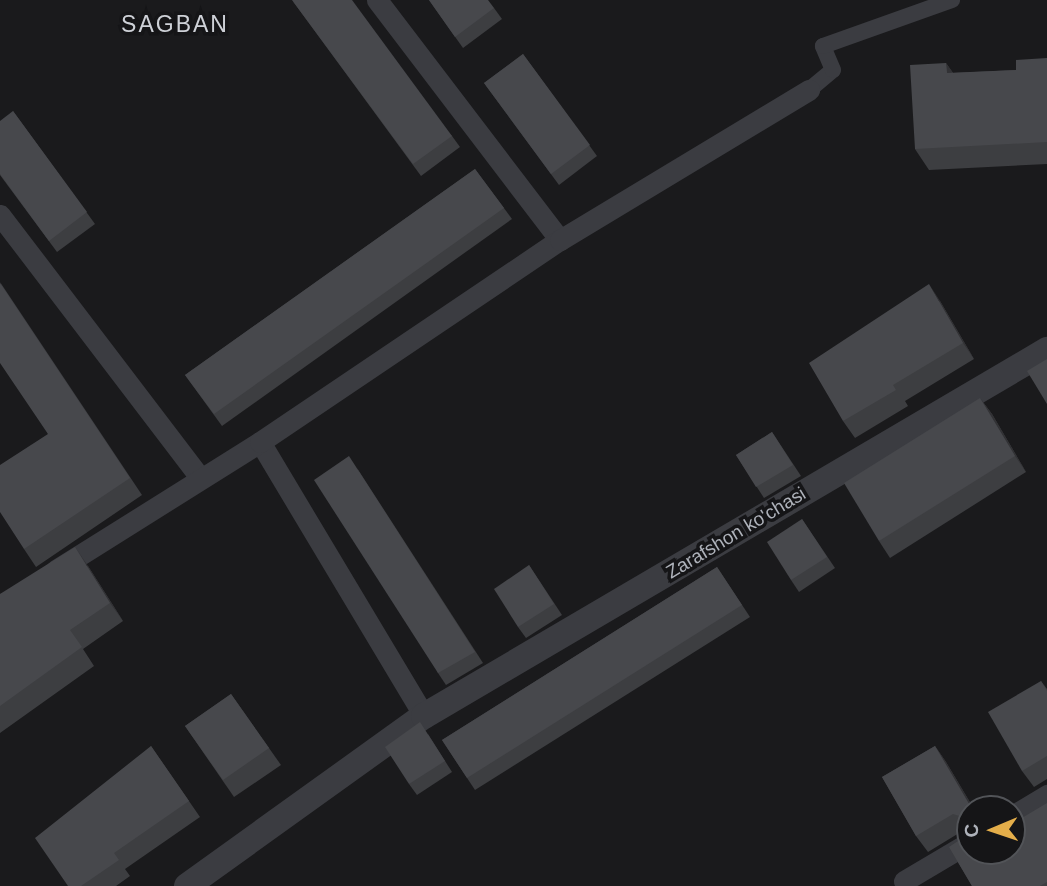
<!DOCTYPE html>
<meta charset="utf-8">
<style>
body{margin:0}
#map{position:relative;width:1047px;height:886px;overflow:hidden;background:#1a1a1c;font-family:Helvetica,sans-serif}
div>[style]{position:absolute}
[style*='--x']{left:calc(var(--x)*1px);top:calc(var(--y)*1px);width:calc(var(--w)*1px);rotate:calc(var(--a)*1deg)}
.pedestrian>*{height:16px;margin:-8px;padding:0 8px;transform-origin:8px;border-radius:8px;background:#3b3c41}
.minor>*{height:21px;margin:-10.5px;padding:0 10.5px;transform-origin:10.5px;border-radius:10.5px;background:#3b3c41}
.tertiary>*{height:26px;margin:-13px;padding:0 13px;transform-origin:13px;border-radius:13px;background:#3b3c41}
.wall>*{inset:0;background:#3d3e41}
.shaded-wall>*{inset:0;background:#323235}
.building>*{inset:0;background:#47484c}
span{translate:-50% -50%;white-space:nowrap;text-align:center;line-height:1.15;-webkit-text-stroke:7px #151517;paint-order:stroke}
.street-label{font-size:19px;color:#aeb2ba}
.quarter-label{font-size:23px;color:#ced1d7;letter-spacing:2px}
.north{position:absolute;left:956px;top:795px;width:70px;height:70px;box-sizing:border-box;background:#151517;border:2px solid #525458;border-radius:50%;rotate:268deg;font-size:19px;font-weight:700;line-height:28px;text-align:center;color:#aeb2ba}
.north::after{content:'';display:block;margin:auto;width:24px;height:32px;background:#e4ae4a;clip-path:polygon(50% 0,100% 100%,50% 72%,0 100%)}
</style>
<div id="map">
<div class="pedestrian">
<i style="--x:809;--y:90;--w:31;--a:-40"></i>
<i style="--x:833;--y:70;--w:26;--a:-113"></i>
<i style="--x:823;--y:46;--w:137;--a:-19.6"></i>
</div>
<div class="minor">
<i style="--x:377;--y:0;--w:302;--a:52.7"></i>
<i style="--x:0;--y:215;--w:330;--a:52.7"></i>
<i style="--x:260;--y:442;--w:319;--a:59.1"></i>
<i style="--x:56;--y:570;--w:241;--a:-32.1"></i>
<i style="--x:260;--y:442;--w:362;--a:-34"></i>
<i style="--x:560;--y:240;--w:291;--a:-31.1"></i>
<i style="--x:1012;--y:816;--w:41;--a:-31"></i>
<i style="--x:904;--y:881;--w:77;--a:-30.6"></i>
</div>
<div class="tertiary">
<i style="--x:187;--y:886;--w:292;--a:-35.7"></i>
<i style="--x:424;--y:716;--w:723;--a:-30.43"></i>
</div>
<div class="wall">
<i style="clip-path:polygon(292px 0,452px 136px,460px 147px,421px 176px)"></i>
<i style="clip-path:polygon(429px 0,494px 8px,502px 19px,463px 48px)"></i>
<i style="clip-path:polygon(523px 54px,597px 156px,559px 185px,484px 83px)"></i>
<i style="clip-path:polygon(1047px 58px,1047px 164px,929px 170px,915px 149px,946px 63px,953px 73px,1016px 70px)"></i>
<i style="clip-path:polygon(13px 111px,95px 224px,57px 252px,0 175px)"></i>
<i style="clip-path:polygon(475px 169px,512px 219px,222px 426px,185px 375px)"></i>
<i style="clip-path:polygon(0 282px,142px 495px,36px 567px,24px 549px,48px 434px)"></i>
<i style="clip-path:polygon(940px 301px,974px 359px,905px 401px,908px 406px,855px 438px,843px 421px)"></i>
<i style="clip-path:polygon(980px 398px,992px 414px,1026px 472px,890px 558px,879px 541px)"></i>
<i style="clip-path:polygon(772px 432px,801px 476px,764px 498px,736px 455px)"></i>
<i style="clip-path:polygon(357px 468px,483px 663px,446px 685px,438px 673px)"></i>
<i style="clip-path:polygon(802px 519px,835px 568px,799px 592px,791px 580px)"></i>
<i style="clip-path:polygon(529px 565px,562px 615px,526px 638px,518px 627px)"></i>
<i style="clip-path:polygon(88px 566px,123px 621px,83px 649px,94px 666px,0 733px,0 594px)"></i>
<i style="clip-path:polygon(717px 567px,750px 617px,475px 790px,442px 740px)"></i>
<i style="clip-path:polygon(1041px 681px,1047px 689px,1047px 779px,1034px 787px,1022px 771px)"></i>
<i style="clip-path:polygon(231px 694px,281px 765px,234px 797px,185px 726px)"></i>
<i style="clip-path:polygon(428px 734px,452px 772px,417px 795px,409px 784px)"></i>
<i style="clip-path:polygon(151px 746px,200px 817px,125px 869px,130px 876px,116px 886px,68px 886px)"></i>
<i style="clip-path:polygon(935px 746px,946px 762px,974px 809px,970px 809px,970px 851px,1012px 851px,1012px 824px,1047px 803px,1047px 886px,972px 886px,949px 847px,970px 832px,964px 830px,928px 852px,916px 836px,882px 777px)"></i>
</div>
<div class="shaded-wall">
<i style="clip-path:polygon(946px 63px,961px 84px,947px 73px)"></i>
<i style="clip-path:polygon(929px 284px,940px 301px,974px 359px,963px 343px)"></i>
<i style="clip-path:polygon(980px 398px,992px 414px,1026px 472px,1015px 456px)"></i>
<i style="clip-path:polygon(75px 547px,88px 566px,123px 621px,110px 603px)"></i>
<i style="clip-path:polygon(935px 746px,946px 762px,974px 809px,972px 809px)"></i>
</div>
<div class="building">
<i style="clip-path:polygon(292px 0,352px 0,452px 136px,413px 164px)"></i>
<i style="clip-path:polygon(429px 0,488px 0,494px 8px,455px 37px)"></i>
<i style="clip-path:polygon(523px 54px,590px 145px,551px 174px,484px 83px)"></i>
<i style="clip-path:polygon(1047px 58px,1047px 142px,915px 149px,910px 65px,946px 63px,947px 73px,1016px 70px,1016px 60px)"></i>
<i style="clip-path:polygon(13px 111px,87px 212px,49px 241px,0 174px,0 121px)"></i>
<i style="clip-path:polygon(475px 169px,504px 208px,214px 414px,185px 375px)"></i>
<i style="clip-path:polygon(0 283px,130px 478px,24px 549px,0 512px,0 465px,48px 434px,0 363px)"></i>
<i style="clip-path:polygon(929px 284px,963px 343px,893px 385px,896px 390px,843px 421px,809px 363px)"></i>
<i style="clip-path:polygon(1047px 359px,1047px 404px,1027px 371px)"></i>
<i style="clip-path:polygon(980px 398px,1015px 456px,879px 541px,844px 483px)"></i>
<i style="clip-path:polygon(772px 432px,793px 465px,756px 487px,736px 455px)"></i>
<i style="clip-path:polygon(349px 456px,475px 652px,438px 673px,314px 480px)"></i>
<i style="clip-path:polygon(802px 519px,827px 557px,791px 580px,767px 542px)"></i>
<i style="clip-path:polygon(75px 547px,110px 603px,70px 630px,82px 647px,0 706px,0 594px)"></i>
<i style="clip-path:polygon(529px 565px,554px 604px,518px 627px,494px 589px)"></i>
<i style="clip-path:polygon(717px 567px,742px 605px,467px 778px,442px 740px)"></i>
<i style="clip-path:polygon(1041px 681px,1047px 691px,1047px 756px,1022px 771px,988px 712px)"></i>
<i style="clip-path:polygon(231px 694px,269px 748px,223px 780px,185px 726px)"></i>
<i style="clip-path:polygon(420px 722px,445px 761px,409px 784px,385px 747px)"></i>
<i style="clip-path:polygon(151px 746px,189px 801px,114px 853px,119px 860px,81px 886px,68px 886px,35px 838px)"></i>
<i style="clip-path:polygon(935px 746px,972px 809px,970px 809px,970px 851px,1012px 851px,1012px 824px,1047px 803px,1047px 882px,1040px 886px,972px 886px,949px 847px,970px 833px,969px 819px,953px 814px,916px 836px,882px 777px)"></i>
</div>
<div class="street-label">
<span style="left:736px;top:533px;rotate:-31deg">Zarafshon ko'chasi</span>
</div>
<div class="quarter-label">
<span style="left:175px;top:24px">SAGBAN</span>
</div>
<div class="north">С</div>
</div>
